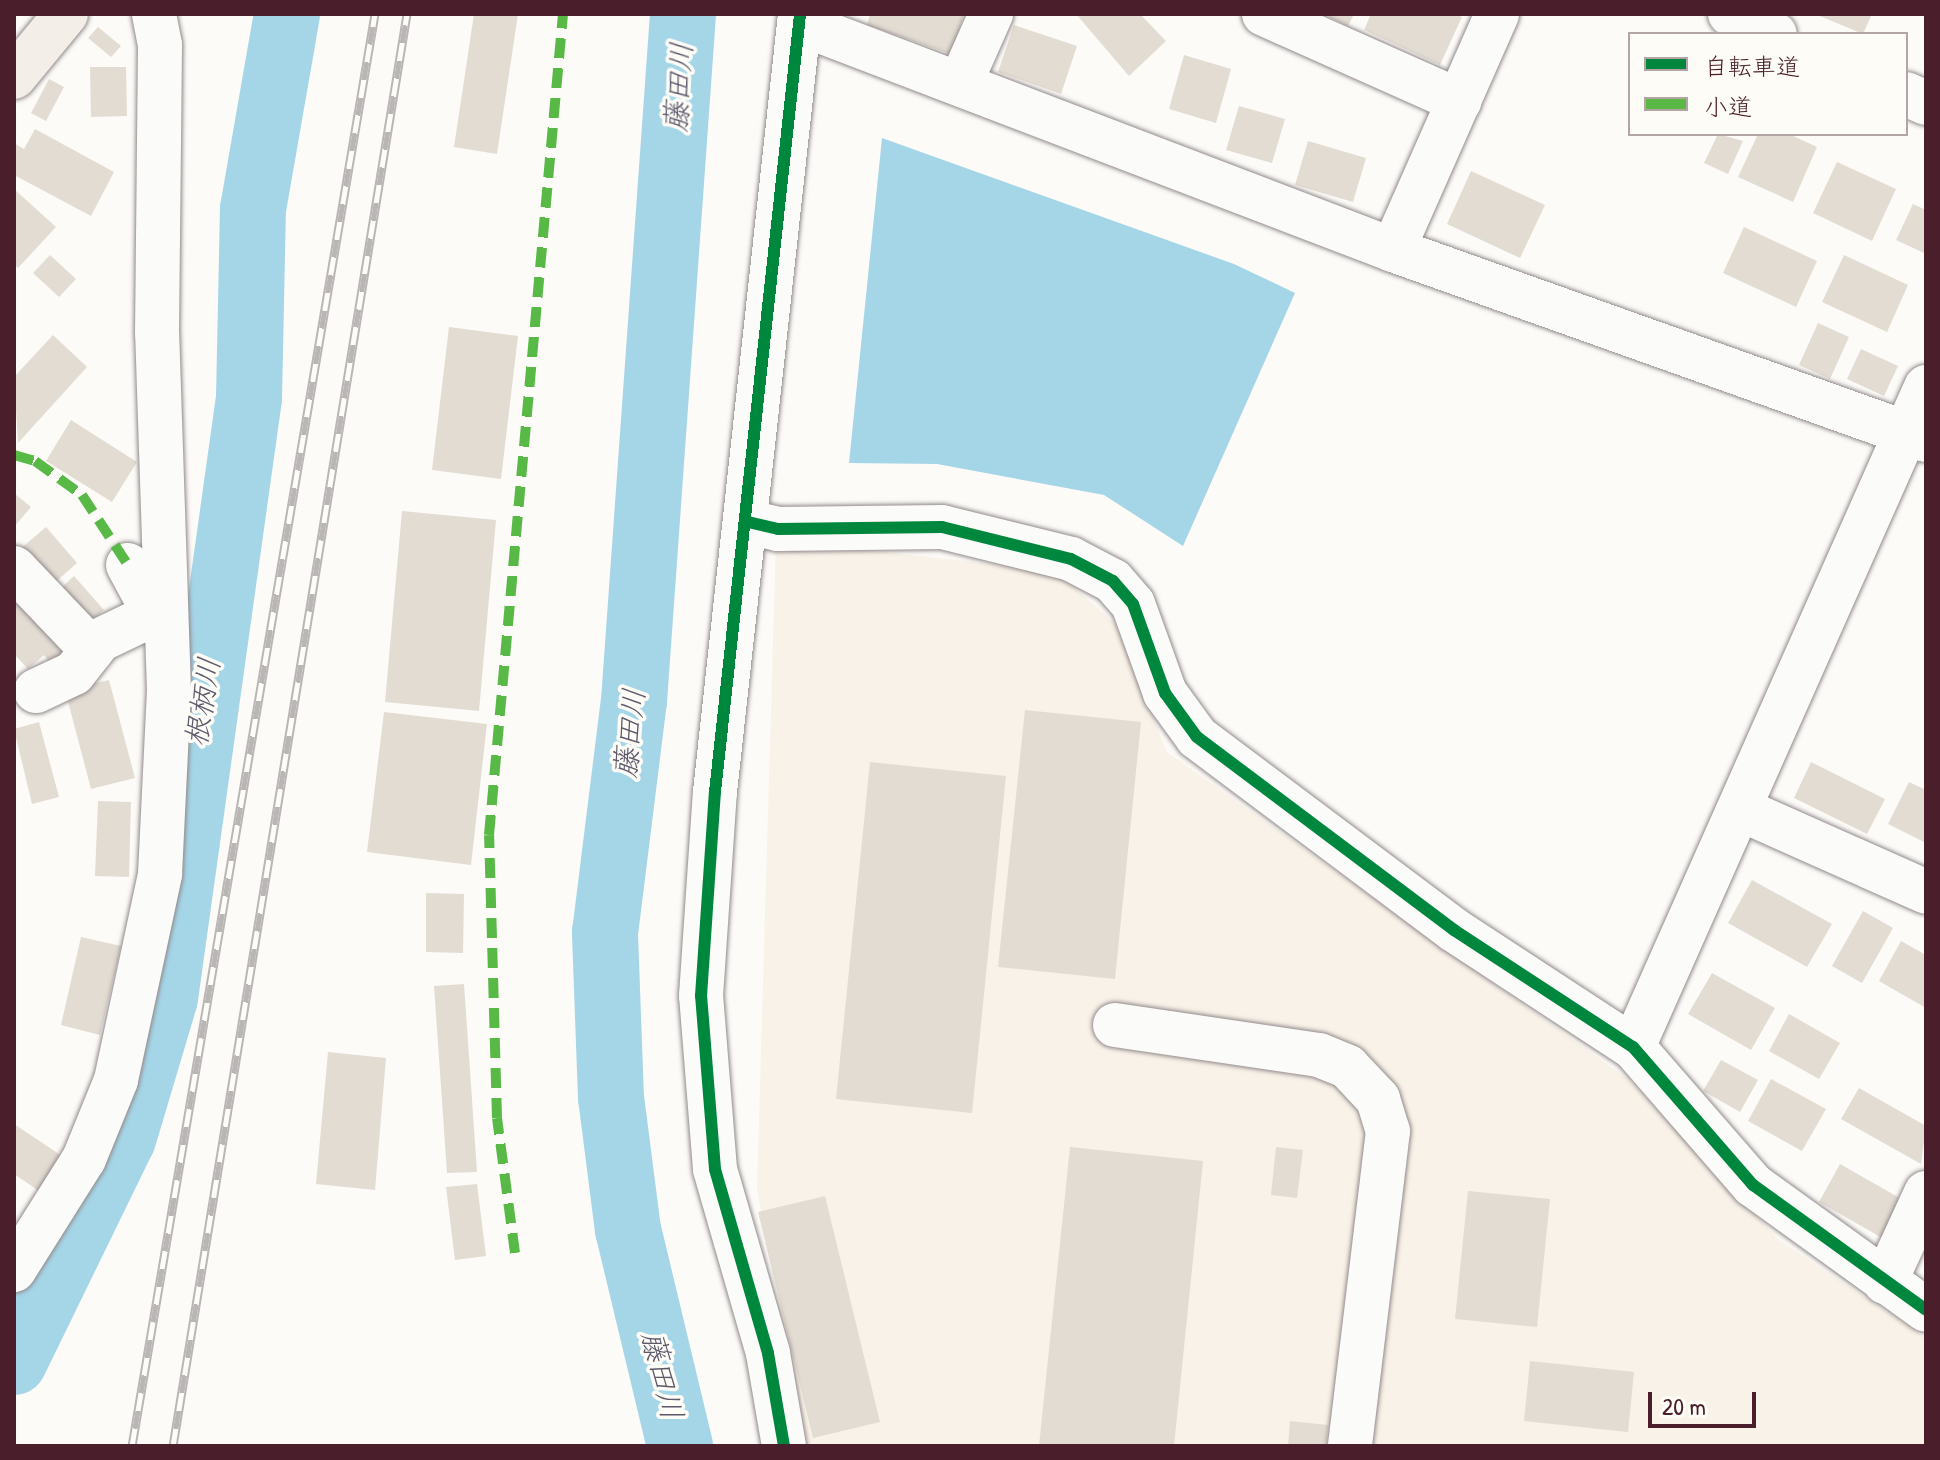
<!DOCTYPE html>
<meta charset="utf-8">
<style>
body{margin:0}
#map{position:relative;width:1940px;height:1460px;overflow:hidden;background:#fcfbf8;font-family:"Patrick Hand","Klee One",sans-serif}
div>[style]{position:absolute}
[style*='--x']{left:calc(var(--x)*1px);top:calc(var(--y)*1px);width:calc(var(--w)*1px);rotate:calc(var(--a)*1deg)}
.built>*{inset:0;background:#f9f2e8}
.water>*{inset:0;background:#a5d6e8}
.river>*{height:66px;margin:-33px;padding:0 33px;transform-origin:33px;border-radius:33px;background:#a5d6e8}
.building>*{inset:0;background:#e3dcd3}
.roads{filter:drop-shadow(0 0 2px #928a8b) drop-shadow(0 0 2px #928a8b)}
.minor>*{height:44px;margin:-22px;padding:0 22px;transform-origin:22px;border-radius:22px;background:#fbfbf9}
.major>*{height:44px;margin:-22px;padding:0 22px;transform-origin:22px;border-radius:22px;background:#f3eee7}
.rail>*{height:9px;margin-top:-4.5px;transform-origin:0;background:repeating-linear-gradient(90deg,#fdfcf7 0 18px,#bbb6b6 0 36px);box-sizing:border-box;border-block:2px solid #bbb6b6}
.quiet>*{height:10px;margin-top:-5px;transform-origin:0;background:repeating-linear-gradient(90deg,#58b947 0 20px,transparent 0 30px)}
.cycleway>*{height:12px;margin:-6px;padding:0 6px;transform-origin:6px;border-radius:6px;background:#00873e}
span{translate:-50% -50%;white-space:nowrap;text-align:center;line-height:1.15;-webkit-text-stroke:7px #fdfcf7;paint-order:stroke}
.water-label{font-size:30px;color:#5d596b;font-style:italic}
.frame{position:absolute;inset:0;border:16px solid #4a1f2b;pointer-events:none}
.legend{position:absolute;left:1628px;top:32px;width:280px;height:104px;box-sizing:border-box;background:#fdfcf7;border:2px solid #b5a4a5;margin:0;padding:10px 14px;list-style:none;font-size:24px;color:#4a1f2b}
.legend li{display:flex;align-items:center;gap:16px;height:40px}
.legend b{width:40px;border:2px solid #b5a4a5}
.scale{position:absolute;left:1648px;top:1392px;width:108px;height:36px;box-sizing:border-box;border:4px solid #4a1f2b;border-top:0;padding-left:10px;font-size:24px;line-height:28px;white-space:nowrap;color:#4a1f2b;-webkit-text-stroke:6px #fdfcf7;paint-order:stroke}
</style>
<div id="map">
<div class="built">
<i style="clip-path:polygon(776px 540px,1055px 571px,1115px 623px,1167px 752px,1628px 1079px,1779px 1240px,1926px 1338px,1926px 1446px,803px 1446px,757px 1188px)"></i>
</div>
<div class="water">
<i style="clip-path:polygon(882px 138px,1234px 264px,1295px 293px,1183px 546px,1104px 495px,937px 464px,849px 463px)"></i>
</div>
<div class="river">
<i style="--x:14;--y:1362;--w:248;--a:-64"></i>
<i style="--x:123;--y:1139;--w:147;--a:-73.4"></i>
<i style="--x:165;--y:998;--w:606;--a:-82.03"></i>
<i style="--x:249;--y:398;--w:189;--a:-88.8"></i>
<i style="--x:253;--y:209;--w:198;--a:-80.1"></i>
<i style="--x:680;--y:1446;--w:222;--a:-103.5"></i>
<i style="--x:628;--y:1230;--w:133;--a:-97.3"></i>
<i style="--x:611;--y:1098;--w:165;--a:-92.1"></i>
<i style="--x:605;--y:933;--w:234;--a:-82.9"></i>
<i style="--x:634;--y:701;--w:689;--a:-85.92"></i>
</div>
<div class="building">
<i style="clip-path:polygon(474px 14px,518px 14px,497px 154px,454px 147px)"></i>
<i style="clip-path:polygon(870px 14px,964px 14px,951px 54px,867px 25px)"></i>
<i style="clip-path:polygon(1076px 14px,1140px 14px,1166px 41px,1129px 76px)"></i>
<i style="clip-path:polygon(1323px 14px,1354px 14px,1348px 26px)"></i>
<i style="clip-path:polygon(1371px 14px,1455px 14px,1462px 17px,1440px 65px,1364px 30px)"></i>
<i style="clip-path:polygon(1815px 14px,1872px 14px,1863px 34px)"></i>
<i style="clip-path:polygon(1014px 25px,1077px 46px,1061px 94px,998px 72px)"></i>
<i style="clip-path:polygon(98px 27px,121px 46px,111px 57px,88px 38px)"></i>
<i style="clip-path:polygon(1184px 55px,1231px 69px,1216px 123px,1169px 109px)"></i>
<i style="clip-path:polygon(90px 67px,126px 67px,127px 116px,91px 117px)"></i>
<i style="clip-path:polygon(49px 79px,64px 87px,46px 121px,31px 113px)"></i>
<i style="clip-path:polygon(1239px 106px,1285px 119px,1272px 163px,1226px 150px)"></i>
<i style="clip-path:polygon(35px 129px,114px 172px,91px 216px,14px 175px,14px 143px,24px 149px)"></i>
<i style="clip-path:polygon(1718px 134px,1743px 141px,1728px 174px,1704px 163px)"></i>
<i style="clip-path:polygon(1758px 134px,1789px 134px,1817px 147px,1793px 202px,1738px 177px)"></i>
<i style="clip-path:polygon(1308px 141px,1366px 158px,1353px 202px,1295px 185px)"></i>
<i style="clip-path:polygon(1837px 162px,1896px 189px,1872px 241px,1813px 213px)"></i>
<i style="clip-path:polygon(1471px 171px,1545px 205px,1520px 258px,1447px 224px)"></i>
<i style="clip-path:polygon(14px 189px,56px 227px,18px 268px,14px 264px)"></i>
<i style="clip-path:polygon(1913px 204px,1926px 210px,1926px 254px,1896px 240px)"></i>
<i style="clip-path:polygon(1744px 227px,1817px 261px,1796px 307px,1723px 273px)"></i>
<i style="clip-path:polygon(50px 255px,76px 279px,59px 297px,33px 273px)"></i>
<i style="clip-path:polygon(1844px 255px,1908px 285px,1887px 332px,1822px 302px)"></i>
<i style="clip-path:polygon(1818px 323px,1849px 337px,1830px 379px,1799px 365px)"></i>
<i style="clip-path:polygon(449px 327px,518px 336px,501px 479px,432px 470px)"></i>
<i style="clip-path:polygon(53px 335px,87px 367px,18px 443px,14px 377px)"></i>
<i style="clip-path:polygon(1861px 349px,1898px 366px,1884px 396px,1847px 379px)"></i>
<i style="clip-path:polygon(71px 420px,137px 462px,112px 502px,46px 461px)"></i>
<i style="clip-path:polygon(14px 493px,31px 507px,14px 527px)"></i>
<i style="clip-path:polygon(402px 511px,496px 520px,479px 711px,385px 702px)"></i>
<i style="clip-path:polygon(46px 527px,77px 563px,51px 586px,19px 550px)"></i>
<i style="clip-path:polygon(74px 576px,104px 610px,89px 623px,60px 589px)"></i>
<i style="clip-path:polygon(14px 593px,65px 652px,51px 664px,44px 655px,28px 669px,14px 654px)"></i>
<i style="clip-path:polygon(109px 680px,135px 778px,91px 789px,65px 690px)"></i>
<i style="clip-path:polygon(1025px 710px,1141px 722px,1115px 979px,998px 967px)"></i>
<i style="clip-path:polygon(384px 712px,487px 724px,471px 865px,367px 852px)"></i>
<i style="clip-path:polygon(39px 722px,59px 797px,32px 804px,14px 729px)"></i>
<i style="clip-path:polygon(870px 762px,1006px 776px,972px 1113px,836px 1099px)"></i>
<i style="clip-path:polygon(1811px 762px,1885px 799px,1867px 834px,1794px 798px)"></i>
<i style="clip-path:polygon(1909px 782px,1926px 790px,1926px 843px,1888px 824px)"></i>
<i style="clip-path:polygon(98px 801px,131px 802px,129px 877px,95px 876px)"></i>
<i style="clip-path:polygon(1752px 880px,1832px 924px,1807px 967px,1728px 923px)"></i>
<i style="clip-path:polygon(426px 893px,464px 894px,463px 953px,426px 952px)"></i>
<i style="clip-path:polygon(1863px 911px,1893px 928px,1862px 983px,1832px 966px)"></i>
<i style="clip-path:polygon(81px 937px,121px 946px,100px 1035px,61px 1025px)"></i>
<i style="clip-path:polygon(1901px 941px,1926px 955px,1926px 1008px,1879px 981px)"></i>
<i style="clip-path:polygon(1712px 973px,1775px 1008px,1751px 1050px,1688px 1014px)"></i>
<i style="clip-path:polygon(464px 984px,477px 1172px,447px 1173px,434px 986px)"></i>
<i style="clip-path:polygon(1789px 1014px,1840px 1043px,1819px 1079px,1769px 1051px)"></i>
<i style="clip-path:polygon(328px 1052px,386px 1058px,375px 1190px,316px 1184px)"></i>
<i style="clip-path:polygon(1721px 1060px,1758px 1080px,1740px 1112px,1703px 1091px)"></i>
<i style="clip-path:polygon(1771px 1079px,1826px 1109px,1802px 1151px,1748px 1121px)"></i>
<i style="clip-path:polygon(1859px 1088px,1926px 1126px,1921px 1164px,1841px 1119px)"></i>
<i style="clip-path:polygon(14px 1124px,62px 1156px,39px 1191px,14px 1174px)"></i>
<i style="clip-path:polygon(1070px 1147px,1203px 1161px,1174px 1446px,1039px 1446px)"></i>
<i style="clip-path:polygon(1276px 1147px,1303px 1150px,1297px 1198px,1271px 1195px)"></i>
<i style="clip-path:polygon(1840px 1164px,1905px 1201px,1884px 1239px,1819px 1202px)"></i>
<i style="clip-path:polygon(477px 1184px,486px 1256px,455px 1260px,446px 1187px)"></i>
<i style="clip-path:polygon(1468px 1191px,1550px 1199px,1537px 1327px,1455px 1319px)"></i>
<i style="clip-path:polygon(825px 1196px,880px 1422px,813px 1438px,758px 1212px)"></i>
<i style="clip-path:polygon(1530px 1361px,1634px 1372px,1628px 1432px,1524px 1421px)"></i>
<i style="clip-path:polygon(1290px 1421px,1328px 1425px,1326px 1446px,1288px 1446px)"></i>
</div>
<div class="roads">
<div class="minor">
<i style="--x:1264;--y:14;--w:214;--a:24"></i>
<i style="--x:1730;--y:14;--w:49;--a:24"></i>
<i style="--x:799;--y:23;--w:636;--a:20.91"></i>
<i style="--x:1393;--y:250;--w:566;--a:19.62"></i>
<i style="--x:960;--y:84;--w:77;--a:-66.1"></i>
<i style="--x:1906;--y:94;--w:22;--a:24"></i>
<i style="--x:1393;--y:250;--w:258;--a:-66.2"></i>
<i style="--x:748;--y:522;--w:31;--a:13"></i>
<i style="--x:778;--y:529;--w:164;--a:-0.7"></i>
<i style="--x:942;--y:527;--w:133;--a:13.9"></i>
<i style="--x:1071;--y:559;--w:47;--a:27.6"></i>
<i style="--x:1113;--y:581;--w:30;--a:49"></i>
<i style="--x:1133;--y:604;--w:95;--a:70.2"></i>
<i style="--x:1165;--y:693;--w:54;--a:54"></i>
<i style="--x:1197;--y:737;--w:321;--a:36.9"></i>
<i style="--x:1454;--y:930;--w:214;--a:33.2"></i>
<i style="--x:1633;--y:1047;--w:183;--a:49"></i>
<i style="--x:1753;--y:1185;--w:213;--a:35.8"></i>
<i style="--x:128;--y:565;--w:72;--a:61.6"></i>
<i style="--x:14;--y:568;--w:113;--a:46.4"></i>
<i style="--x:36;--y:691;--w:42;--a:-25.3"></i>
<i style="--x:74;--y:673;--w:42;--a:-51.8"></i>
<i style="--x:100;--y:640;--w:55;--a:-25.6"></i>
<i style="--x:1740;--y:809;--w:204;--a:24"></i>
<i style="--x:1115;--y:1025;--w:206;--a:8.4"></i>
<i style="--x:1319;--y:1055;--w:31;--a:22"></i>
<i style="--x:1348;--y:1067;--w:44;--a:46.8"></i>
<i style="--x:1378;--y:1099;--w:34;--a:73"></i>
<i style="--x:1388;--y:1131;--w:317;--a:96.9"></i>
<i style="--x:1633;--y:1047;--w:722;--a:-66.06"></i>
<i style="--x:14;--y:1270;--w:131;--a:-57.8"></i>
<i style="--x:84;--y:1159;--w:85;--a:-67.9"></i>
<i style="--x:116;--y:1080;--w:211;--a:-77.9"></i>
<i style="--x:160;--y:874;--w:183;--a:-87.2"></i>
<i style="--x:169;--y:691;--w:358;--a:-91.9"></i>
<i style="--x:157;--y:333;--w:288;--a:-89.4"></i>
<i style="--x:160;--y:45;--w:32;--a:-101"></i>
<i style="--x:1885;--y:1282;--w:98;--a:-65.3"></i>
<i style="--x:784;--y:1446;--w:94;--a:-99.8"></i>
<i style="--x:768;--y:1353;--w:191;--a:-106.1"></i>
<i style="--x:715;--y:1169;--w:174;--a:-94.6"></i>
<i style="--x:701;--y:996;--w:204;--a:-86.1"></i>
<i style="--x:715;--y:792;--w:783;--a:-83.76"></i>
</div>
<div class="major">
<i style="--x:14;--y:77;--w:82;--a:-50.5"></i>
</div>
</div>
<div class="rail">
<i style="--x:132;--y:1446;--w:1452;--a:-80.37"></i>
<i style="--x:173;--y:1446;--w:1451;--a:-80.72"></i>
</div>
<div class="quiet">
<i style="--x:14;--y:455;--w:22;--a:16"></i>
<i style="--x:35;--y:461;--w:58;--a:35.9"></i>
<i style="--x:82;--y:495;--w:84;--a:56.7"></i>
<i style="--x:515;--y:1253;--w:136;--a:-97.6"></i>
<i style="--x:497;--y:1118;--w:283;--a:-91.6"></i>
<i style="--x:489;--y:835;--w:824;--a:-84.85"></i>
</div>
<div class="cycleway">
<i style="--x:748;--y:522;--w:31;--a:13"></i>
<i style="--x:778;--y:529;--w:164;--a:-0.7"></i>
<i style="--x:942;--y:527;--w:133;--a:13.9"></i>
<i style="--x:1071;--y:559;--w:47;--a:27.6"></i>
<i style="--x:1113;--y:581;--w:30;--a:49"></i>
<i style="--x:1133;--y:604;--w:95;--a:70.2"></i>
<i style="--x:1165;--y:693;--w:54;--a:54"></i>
<i style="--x:1197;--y:737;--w:321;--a:36.9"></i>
<i style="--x:1454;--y:930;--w:214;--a:33.2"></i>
<i style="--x:1633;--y:1047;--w:183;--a:49"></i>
<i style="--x:1753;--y:1185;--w:213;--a:35.8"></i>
<i style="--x:784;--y:1446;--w:94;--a:-99.8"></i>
<i style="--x:768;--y:1353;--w:191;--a:-106.1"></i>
<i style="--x:715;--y:1169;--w:174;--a:-94.6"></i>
<i style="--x:701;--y:996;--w:204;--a:-86.1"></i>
<i style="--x:715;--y:792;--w:783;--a:-83.76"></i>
</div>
<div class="water-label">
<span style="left:678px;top:87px;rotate:-86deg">藤田川</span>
<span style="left:202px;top:702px;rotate:-81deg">根柄川</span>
<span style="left:629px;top:733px;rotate:-84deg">藤田川</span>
<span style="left:663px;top:1375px;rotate:76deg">藤田川</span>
</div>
<div class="frame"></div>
<ul class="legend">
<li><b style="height:10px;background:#00873e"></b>自転車道</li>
<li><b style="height:10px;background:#58b947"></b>小道</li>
</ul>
<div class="scale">20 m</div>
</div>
